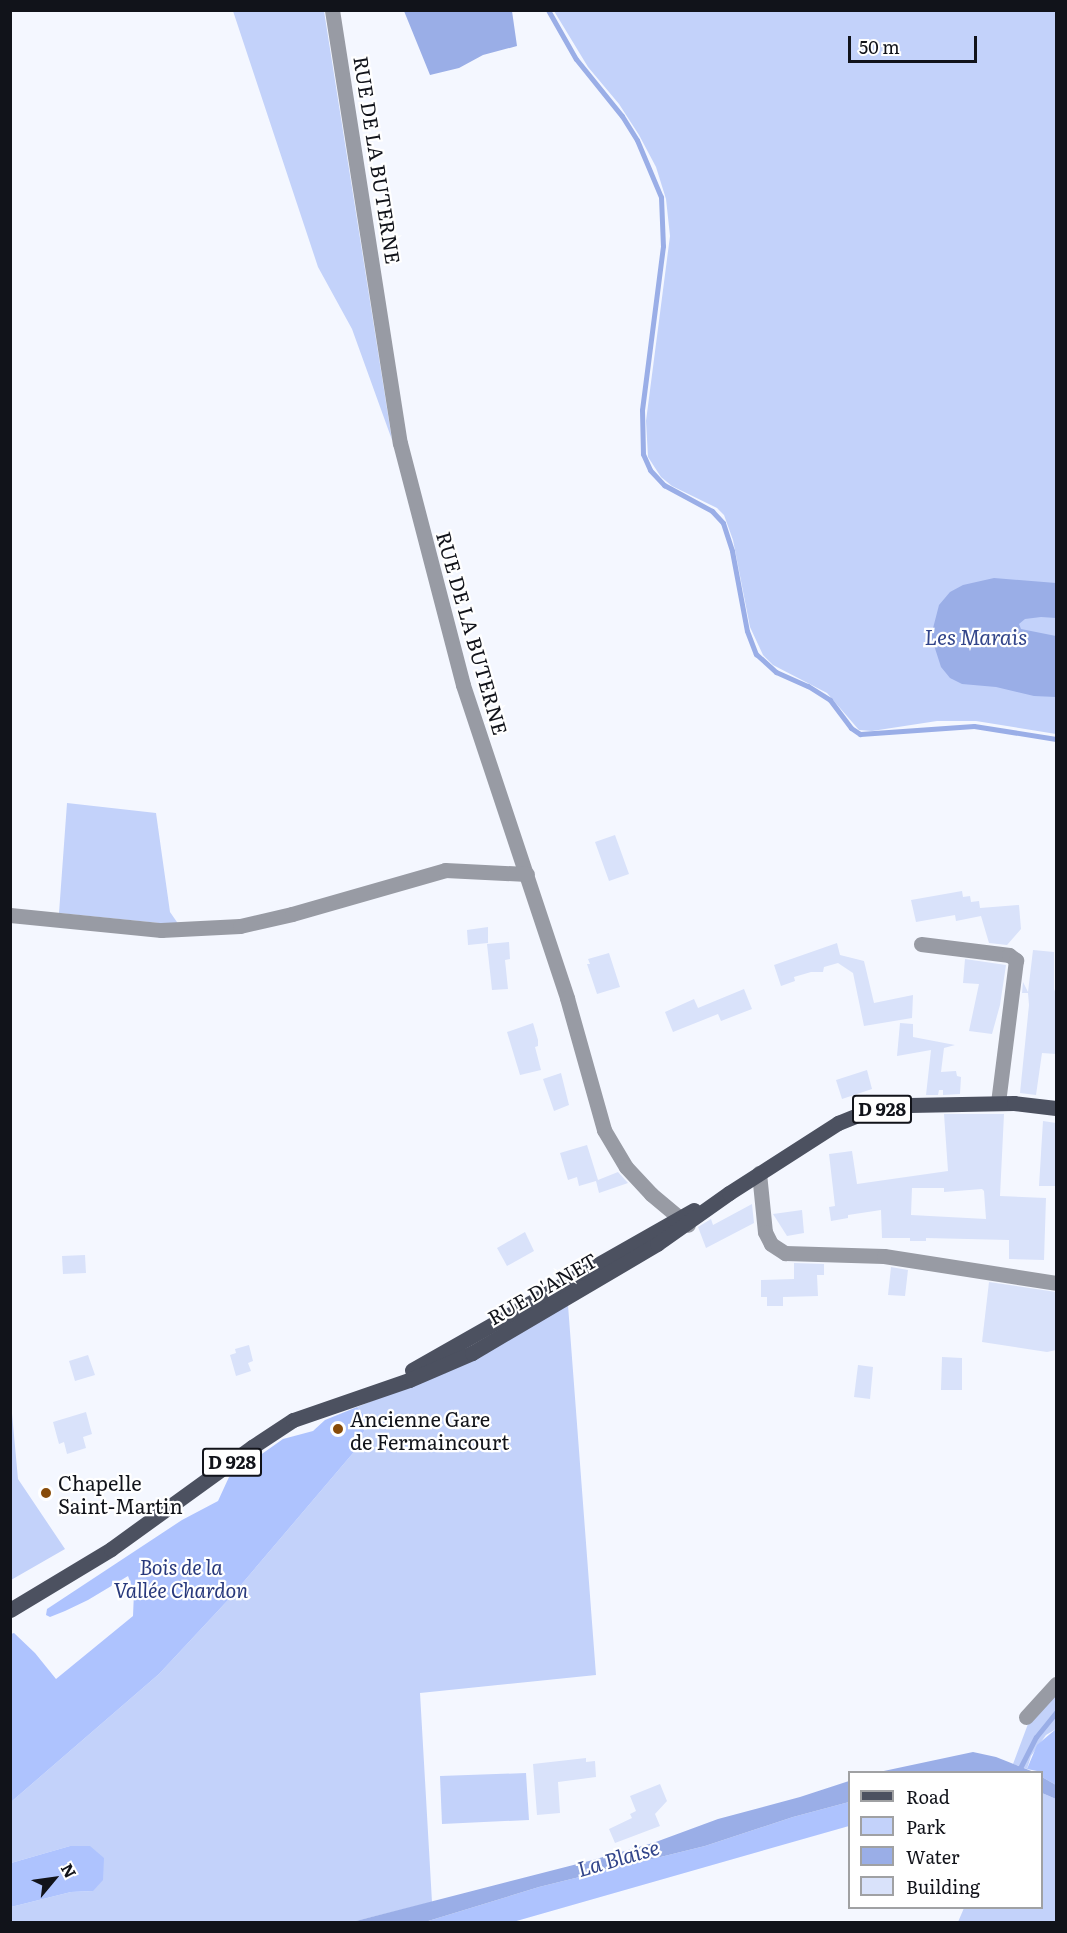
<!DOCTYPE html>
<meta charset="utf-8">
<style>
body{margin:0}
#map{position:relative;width:1067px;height:1933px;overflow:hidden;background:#f4f7ff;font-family:Literata,serif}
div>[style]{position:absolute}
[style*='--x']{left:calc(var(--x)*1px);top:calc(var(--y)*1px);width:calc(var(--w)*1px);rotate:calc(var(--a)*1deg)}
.green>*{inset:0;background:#c3d2fa}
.forest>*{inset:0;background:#aec3fe}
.water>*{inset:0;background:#9aaee7}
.stream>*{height:5px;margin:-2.5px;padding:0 2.5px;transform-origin:2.5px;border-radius:2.5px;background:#9aaee7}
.building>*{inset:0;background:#d9e2fa}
.minor>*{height:15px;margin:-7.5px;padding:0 7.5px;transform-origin:7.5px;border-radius:7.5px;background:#989ba4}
.major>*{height:15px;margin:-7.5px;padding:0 7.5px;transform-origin:7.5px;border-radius:7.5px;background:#4c5160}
.dots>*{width:16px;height:16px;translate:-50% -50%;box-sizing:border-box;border:3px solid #fff;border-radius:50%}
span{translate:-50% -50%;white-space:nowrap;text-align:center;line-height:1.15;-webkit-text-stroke:4.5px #fff;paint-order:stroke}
.shield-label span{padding:2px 4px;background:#fff;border:2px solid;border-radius:4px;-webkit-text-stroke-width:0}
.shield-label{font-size:18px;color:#11131a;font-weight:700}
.street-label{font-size:20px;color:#11131a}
.poi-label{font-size:20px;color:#11131a}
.left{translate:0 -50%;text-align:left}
.park-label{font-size:20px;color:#28397c;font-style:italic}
.water-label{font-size:21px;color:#32458a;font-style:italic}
.frame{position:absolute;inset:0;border:12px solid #11131a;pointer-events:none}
.legend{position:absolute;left:848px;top:1771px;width:195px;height:138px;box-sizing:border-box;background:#fff;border:2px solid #a0a1a3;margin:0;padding:8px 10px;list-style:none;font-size:18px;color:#11131a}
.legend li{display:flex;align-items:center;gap:12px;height:30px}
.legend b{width:30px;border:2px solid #a0a1a3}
.north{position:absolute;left:24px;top:1849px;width:60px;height:60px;-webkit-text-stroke:4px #fff;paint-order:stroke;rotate:61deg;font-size:16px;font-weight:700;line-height:24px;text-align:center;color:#11131a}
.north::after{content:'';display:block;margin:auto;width:21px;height:27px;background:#11131a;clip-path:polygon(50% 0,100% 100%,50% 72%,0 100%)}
.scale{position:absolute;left:848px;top:36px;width:129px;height:27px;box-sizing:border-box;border:3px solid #11131a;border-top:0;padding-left:8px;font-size:18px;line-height:21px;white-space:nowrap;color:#11131a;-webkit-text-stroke:4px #fff;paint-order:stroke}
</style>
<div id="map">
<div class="green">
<i style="clip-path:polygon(233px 11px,324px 11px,392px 440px,352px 329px,318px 267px)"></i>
<i style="clip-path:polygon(554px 11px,1056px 11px,1056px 734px,976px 721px,937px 721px,872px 731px,859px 730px,827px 693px,773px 665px,763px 655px,750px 627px,733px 540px,724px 515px,717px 508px,672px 486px,661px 477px,648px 457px,646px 421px,670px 236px,666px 199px,656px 167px,639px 135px,619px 104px,588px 67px)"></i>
<i style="clip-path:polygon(67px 803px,156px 813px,170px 912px,179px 925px,59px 913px)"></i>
<i style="clip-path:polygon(568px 1305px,596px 1675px,420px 1693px,432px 1902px,352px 1922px,11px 1922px,11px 1907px,71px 1892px,93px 1891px,70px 1846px,11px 1863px,11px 1802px,159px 1674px,229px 1599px,359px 1446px,368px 1419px,357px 1407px,442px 1373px)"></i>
<i style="clip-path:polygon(10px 1392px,18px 1479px,65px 1549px,11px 1580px)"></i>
<i style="clip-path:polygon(1056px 1694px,1056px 1729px,1046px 1735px,1031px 1756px,1027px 1769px,1013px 1764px,1028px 1724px,1037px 1710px)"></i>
<i style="clip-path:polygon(526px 1773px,529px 1820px,442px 1824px,440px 1776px)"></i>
<i style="clip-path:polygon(1042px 1793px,1056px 1799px,1056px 1922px,958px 1922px,964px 1908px,1042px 1908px)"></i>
</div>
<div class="forest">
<i style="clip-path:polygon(357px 1407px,368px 1419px,359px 1446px,229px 1599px,159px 1674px,11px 1802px,11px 1634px,14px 1633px,35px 1653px,56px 1679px,133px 1616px,134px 1592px,128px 1576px,88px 1600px,65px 1611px,50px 1617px,46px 1615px,47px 1609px,182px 1520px,218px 1501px,229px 1477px,283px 1439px,313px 1431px,325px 1420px)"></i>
<i style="clip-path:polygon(1056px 1729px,1056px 1785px,1042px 1777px,1042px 1772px,1027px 1769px,1037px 1745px)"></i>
<i style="clip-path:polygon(849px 1802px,849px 1826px,513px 1922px,425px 1922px,539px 1887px,705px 1846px,793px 1817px)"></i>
<i style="clip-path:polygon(70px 1846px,90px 1846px,104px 1858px,103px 1880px,93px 1891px,71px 1892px,11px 1907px,11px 1863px)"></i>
</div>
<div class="water">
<i style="clip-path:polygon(404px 11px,512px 11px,517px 46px,483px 55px,459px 68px,430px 75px)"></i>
<i style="clip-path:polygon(994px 578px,1056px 583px,1056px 618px,1041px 617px,1025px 619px,1019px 624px,1021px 629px,1056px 636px,1056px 697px,1034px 696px,996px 687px,962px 684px,950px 678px,941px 667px,931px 636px,939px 605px,950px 592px,963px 585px)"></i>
<i style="clip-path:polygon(973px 1752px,996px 1757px,1034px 1772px,879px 1772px)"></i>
<i style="clip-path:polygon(1042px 1777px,1056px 1785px,1056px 1799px,1042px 1793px)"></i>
<i style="clip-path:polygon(849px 1781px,849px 1802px,793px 1817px,705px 1846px,539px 1887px,425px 1922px,352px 1922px,589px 1861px,653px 1843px,718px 1819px,800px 1797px)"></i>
</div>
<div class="stream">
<i style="--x:548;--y:10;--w:56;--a:60.3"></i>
<i style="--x:576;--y:59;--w:73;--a:51.1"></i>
<i style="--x:622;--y:116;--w:28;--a:58"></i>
<i style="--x:637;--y:140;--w:62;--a:67.2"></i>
<i style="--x:661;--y:197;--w:49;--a:87.7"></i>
<i style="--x:663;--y:246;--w:165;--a:97.3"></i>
<i style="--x:642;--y:410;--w:44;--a:88.7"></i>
<i style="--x:643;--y:454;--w:17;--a:66"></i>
<i style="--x:650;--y:470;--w:21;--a:47"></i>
<i style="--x:664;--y:485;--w:55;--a:28.4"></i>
<i style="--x:712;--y:511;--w:16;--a:47"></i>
<i style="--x:723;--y:523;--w:29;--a:72"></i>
<i style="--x:732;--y:551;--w:81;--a:79.4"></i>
<i style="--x:747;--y:631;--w:25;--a:69"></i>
<i style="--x:756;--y:654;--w:27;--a:42"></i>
<i style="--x:776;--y:672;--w:35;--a:24"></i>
<i style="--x:808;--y:686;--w:26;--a:32"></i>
<i style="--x:830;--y:700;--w:35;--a:53"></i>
<i style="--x:851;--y:728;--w:11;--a:34"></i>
<i style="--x:860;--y:734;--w:114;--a:-4"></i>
<i style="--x:974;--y:726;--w:83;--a:9"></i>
<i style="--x:1018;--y:1772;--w:39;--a:-63"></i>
<i style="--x:1036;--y:1737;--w:32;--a:-51"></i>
</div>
<div class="building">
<i style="clip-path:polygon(615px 835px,629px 874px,609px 881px,595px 842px)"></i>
<i style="clip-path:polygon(962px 891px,963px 897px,970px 896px,971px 902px,979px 901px,980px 908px,1019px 905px,1021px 929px,1007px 945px,989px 943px,981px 916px,956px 921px,955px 915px,916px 922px,911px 900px)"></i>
<i style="clip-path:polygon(488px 927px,488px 943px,468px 945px,467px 930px)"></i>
<i style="clip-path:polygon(509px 942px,510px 959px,505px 960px,508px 989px,492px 990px,487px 944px)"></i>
<i style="clip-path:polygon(837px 943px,840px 955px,864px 961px,874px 1003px,913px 995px,912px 1018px,864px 1026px,853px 973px,838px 963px,824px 967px,823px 972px,811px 972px,794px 977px,795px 981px,781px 986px,774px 965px)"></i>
<i style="clip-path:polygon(1033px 950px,1054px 952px,1054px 989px,1056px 994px,1056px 1054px,1042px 1053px,1036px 1095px,1020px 1093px,1029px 1005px,1028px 993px,1022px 993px,1023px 982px,1028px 992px)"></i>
<i style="clip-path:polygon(609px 953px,620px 987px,597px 994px,587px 964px,590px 964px,588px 959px)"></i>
<i style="clip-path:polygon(965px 959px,1006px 965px,1000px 1005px,992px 1034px,969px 1031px,979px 984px,963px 983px)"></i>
<i style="clip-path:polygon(744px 989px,752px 1009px,721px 1021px,718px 1014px,673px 1032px,665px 1012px,694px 999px,698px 1008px)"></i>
<i style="clip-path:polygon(533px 1023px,538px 1040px,538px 1046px,535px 1047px,541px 1070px,520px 1075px,507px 1032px)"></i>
<i style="clip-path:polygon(900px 1023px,913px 1024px,913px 1037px,955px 1045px,944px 1048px,941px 1072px,956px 1071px,957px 1076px,961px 1077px,960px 1094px,943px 1095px,943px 1090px,939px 1090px,938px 1095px,926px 1095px,931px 1050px,897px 1056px)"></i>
<i style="clip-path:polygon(867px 1070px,872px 1089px,842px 1099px,836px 1080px)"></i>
<i style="clip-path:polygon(561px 1073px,569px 1105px,554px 1111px,543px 1079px)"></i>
<i style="clip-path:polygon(evenodd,944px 1114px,1004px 1114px,1000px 1196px,1046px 1198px,1044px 1260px,1009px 1259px,1009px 1240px,926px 1238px,926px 1241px,910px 1241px,910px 1238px,882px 1238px,881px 1210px,848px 1215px,848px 1218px,831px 1221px,829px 1207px,835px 1206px,829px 1154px,852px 1151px,857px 1184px,948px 1171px,944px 1114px,912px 1188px,944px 1188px,944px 1192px,982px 1189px,984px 1191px,986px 1219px,911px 1215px,912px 1188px)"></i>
<i style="clip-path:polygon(1043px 1121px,1056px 1123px,1056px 1186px,1039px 1186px)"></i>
<i style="clip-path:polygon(587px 1145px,598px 1180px,618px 1172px,628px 1183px,599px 1193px,596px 1181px,579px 1186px,577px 1177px,568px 1180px,560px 1153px)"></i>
<i style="clip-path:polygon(752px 1204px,754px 1223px,706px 1248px,698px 1227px,711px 1219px,713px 1225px)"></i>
<i style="clip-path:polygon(802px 1210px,804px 1233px,787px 1236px,773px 1214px)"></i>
<i style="clip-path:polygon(525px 1232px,534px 1251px,507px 1266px,497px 1248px)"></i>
<i style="clip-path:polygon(85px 1255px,86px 1273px,63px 1274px,62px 1256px)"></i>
<i style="clip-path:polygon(794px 1263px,824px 1264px,824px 1275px,817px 1275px,818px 1296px,783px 1297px,783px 1306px,767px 1306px,767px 1297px,761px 1297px,761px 1280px,794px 1279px)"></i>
<i style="clip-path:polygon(891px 1267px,908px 1270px,905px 1296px,888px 1295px)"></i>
<i style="clip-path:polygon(989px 1282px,1056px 1292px,1056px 1350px,1047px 1352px,982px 1342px)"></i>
<i style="clip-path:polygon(249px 1345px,253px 1361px,248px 1363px,251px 1371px,236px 1376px,230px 1355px,236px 1353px,235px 1349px)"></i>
<i style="clip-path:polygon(88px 1355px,95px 1375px,75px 1381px,69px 1361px)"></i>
<i style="clip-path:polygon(942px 1357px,962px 1358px,962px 1390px,941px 1390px)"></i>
<i style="clip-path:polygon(858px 1365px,873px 1367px,870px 1399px,854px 1397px)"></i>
<i style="clip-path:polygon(86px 1412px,92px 1434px,83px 1437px,86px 1448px,67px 1454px,64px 1442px,59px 1444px,53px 1422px)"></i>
<i style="clip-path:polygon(586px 1758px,586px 1762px,595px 1761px,596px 1777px,558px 1782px,560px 1813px,537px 1815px,533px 1764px)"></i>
<i style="clip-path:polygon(660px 1784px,667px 1801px,655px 1814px,660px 1826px,615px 1843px,609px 1829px,632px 1818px,630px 1814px,636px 1811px,630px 1796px)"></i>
</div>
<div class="minor">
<i style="--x:332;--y:10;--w:438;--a:81.1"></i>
<i style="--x:400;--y:443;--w:250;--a:75.4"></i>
<i style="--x:463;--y:685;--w:330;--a:71.6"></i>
<i style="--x:567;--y:998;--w:137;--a:74.3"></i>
<i style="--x:604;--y:1130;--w:43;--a:59.3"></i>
<i style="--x:626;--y:1167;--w:37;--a:47"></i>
<i style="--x:651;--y:1194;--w:48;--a:40"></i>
<i style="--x:10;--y:915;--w:152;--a:5.7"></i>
<i style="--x:161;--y:930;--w:79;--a:-2.9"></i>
<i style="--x:240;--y:926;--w:53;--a:-13"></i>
<i style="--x:292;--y:914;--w:159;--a:-16"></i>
<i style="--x:445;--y:870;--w:82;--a:2.8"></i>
<i style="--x:921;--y:944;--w:89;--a:7.1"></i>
<i style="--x:1009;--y:955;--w:9;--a:36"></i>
<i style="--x:1016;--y:960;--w:144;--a:97.2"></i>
<i style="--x:759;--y:1173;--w:59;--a:84.2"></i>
<i style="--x:765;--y:1232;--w:13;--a:63"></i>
<i style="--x:771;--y:1244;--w:17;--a:33"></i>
<i style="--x:785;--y:1253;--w:99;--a:1.7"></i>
<i style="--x:884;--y:1256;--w:174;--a:8.9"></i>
<i style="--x:1026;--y:1717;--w:45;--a:-47.7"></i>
</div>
<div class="major">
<i style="--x:412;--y:1370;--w:324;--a:-29.6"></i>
<i style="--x:10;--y:1610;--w:118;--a:-31.1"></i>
<i style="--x:111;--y:1549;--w:174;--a:-35.9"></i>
<i style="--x:252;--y:1447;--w:49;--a:-33.4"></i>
<i style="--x:293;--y:1420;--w:123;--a:-19"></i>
<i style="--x:409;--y:1380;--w:69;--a:-23.2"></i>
<i style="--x:472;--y:1353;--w:215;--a:-30.5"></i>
<i style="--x:657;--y:1244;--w:88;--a:-35.3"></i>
<i style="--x:729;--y:1193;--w:130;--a:-32.7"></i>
<i style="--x:838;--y:1123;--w:24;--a:-22"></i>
<i style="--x:860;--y:1114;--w:50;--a:-10.4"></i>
<i style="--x:909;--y:1105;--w:105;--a:-1.1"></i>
<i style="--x:1014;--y:1103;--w:42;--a:6.8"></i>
</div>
<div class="dots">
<i style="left:338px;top:1429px;background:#884b09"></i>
<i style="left:46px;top:1493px;background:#884b09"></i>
</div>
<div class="shield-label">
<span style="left:882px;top:1109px">D 928</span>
<span style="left:232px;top:1462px">D 928</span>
</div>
<div class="street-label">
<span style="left:378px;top:160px;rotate:81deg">RUE DE LA BUTERNE</span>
<span style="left:473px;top:633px;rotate:74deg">RUE DE LA BUTERNE</span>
<span style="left:542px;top:1288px;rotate:-30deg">RUE D'ANET</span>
</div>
<div class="poi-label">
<span class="left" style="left:350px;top:1430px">Ancienne Gare<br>de Fermaincourt</span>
<span class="left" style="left:58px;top:1494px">Chapelle<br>Saint-Martin</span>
</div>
<div class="park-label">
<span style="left:181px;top:1578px">Bois de la<br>Vallée Chardon</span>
</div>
<div class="water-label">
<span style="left:976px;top:636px">Les Marais</span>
<span style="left:618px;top:1857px;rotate:-16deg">La Blaise</span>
</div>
<div class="frame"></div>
<ul class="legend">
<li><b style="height:8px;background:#4c5160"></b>Road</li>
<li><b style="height:16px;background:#c3d2fa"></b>Park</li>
<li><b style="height:16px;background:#9aaee7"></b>Water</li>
<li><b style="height:16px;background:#d9e2fa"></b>Building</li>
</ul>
<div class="north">N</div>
<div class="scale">50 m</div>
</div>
